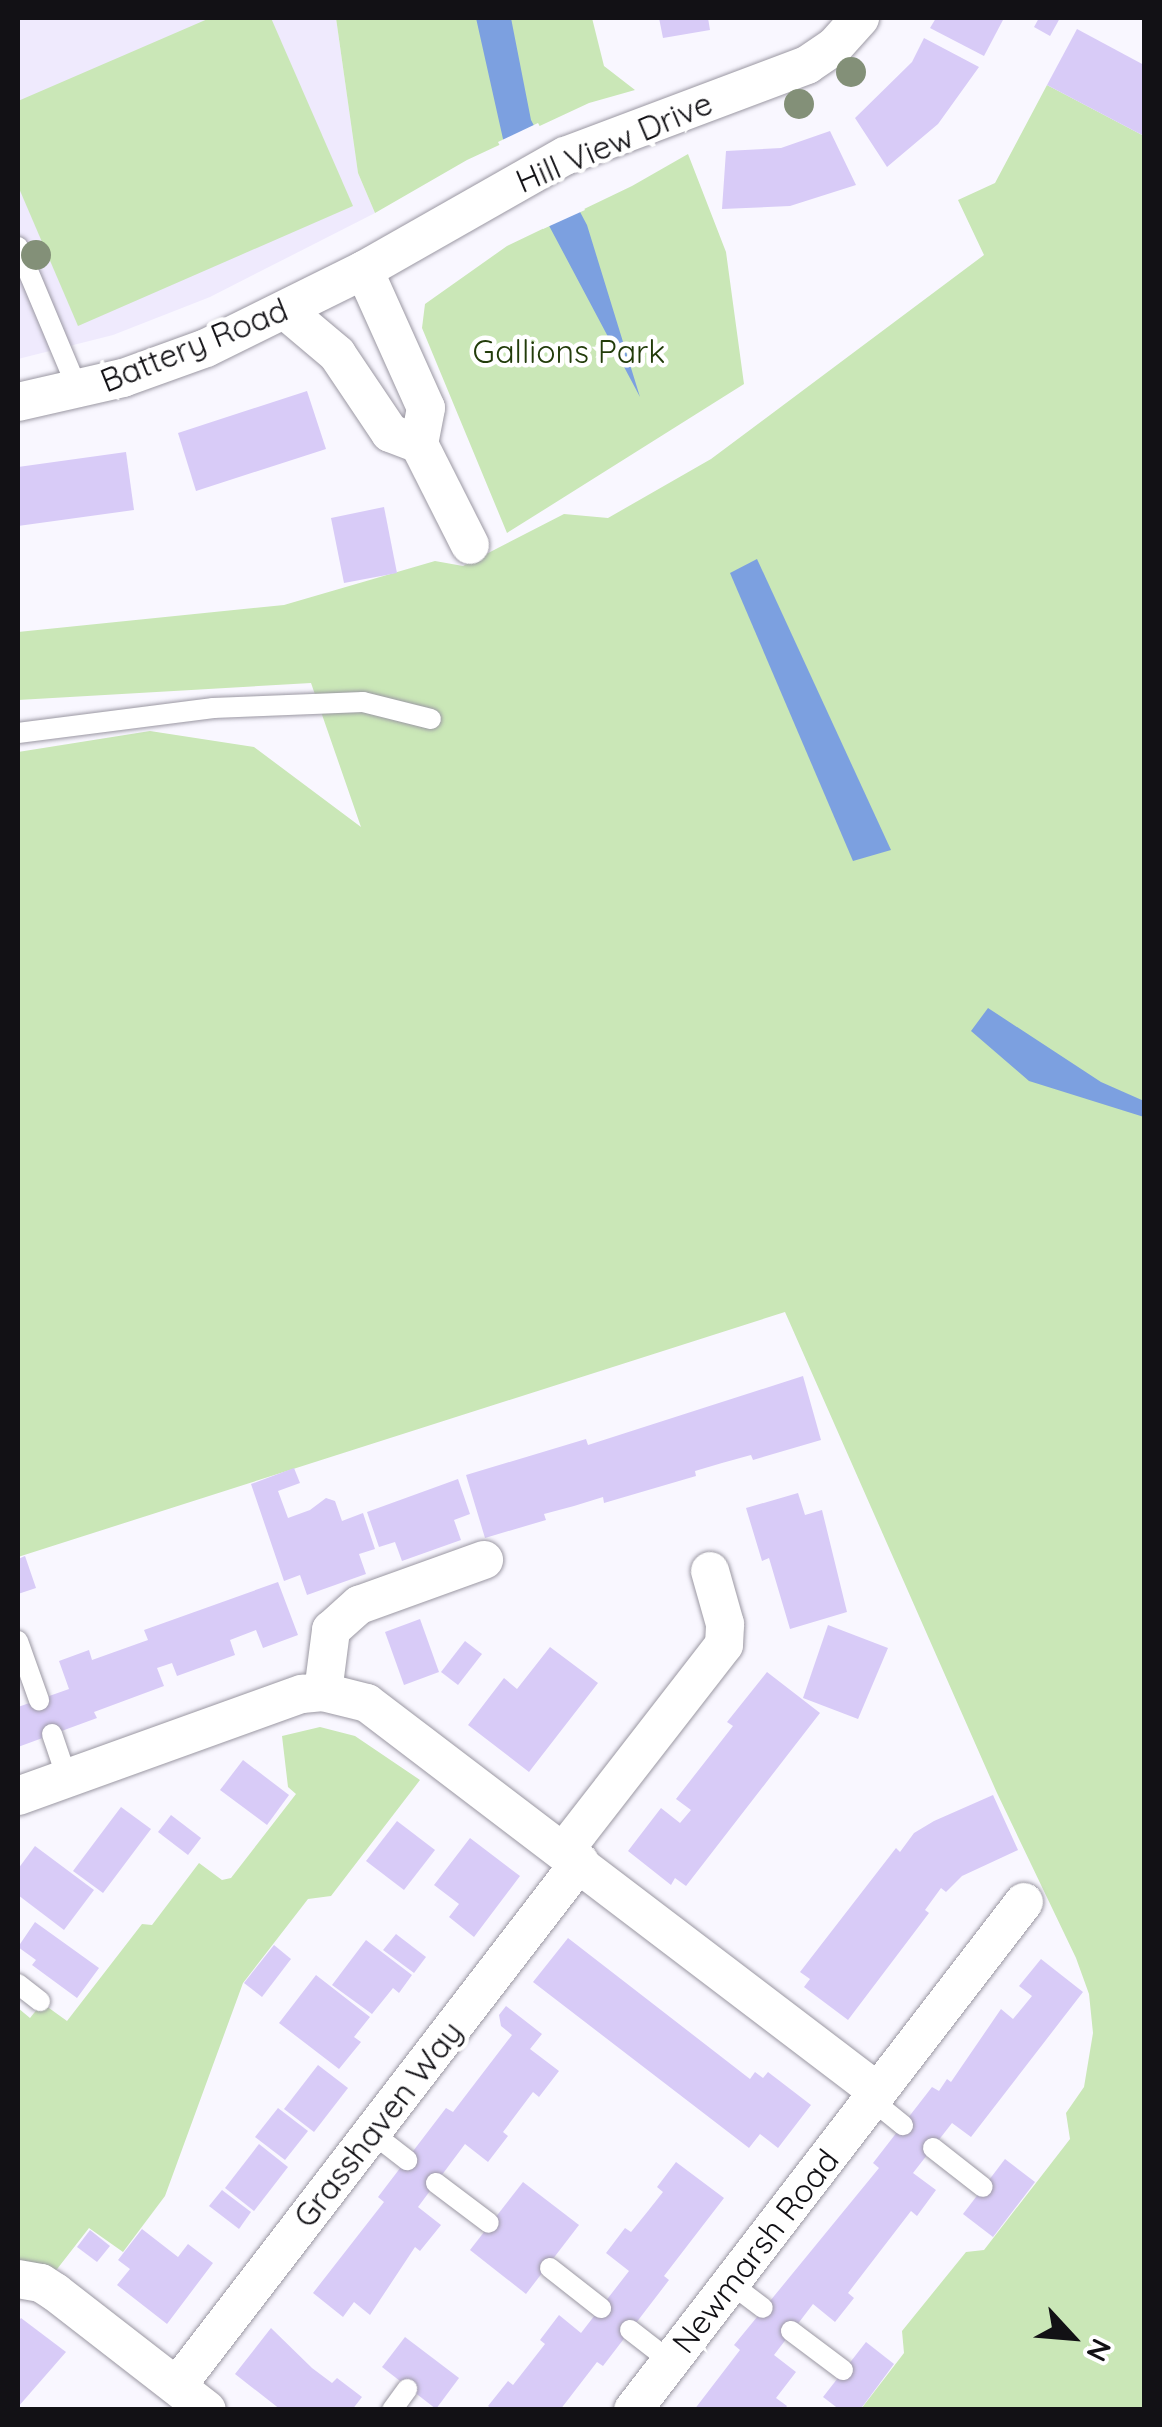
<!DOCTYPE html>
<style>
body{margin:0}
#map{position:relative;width:1162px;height:2427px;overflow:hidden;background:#f9f7ff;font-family:Quicksand,sans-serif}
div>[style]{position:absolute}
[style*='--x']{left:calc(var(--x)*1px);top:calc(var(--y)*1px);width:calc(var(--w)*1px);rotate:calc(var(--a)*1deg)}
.built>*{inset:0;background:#efeafd}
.green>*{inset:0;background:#cae7b7}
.water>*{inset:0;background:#7ca0e0}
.pier>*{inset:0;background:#f9f7ff}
.building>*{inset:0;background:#d8cbf7}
.roads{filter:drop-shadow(0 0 2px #9b98a3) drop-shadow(0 0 2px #9b98a3)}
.service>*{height:20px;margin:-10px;padding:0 10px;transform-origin:10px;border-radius:10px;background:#fff}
.minor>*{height:38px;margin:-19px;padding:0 19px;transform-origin:19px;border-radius:19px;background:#fff}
.trees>*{width:30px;height:30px;margin:-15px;border-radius:50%;background:#839078}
span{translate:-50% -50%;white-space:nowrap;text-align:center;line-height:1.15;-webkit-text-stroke:9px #fff;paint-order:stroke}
.street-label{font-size:32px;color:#121115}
.park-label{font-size:32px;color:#223c0a}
.frame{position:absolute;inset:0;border:20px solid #121115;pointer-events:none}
.north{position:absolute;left:1022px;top:2287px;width:100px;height:100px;-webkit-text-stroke:8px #fff;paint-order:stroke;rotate:116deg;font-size:28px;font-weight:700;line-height:40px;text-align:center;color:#121115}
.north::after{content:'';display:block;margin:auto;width:35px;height:45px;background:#121115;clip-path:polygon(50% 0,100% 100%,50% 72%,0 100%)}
</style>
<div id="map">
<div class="built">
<i style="clip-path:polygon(18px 18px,336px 18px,358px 173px,375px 213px,210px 297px,113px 335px,18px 359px)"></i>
</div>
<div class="green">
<i style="clip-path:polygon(210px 18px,271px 18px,353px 206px,78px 326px,18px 186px,18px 101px)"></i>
<i style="clip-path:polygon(336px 18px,592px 18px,604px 66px,635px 90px,589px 103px,467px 160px,375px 213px,358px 173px)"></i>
<i style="clip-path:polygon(1047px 85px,1144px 136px,1144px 2409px,861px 2409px,904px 2353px,902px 2331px,966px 2252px,984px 2250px,1070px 2139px,1066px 2113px,1084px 2087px,1093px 2033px,1089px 1994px,1076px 1958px,997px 1793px,785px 1312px,18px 1557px,18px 752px,150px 731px,254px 747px,361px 827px,311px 683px,18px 700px,18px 632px,284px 605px,435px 561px,463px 566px,564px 514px,608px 518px,711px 459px,984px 255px,958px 200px,995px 183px)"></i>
<i style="clip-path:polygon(688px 154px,726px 252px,744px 384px,507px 533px,422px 328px,425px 304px,507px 246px,632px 186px)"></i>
<i style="clip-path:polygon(320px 1727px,355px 1736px,420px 1780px,331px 1896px,308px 1899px,243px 1983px,165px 2196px,123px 2252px,89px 2228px,54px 2273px,18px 2261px,18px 2008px,30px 2018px,42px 2003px,67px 2021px,142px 1924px,152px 1925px,199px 1863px,222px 1880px,231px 1878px,296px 1794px,288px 1787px,282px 1736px)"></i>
</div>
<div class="water">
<i style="clip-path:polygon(476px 18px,511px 18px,531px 120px,587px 225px,640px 397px,503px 139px)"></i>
<i style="clip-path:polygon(757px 559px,891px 850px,853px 861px,730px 573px)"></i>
<i style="clip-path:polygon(988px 1008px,1101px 1082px,1144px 1101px,1144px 1117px,1029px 1081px,971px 1031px)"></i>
</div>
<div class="pier">
<i style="clip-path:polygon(538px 123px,585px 210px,543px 229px,498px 142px)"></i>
</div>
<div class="building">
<i style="clip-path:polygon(659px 18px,708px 18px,710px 30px,663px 38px)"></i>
<i style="clip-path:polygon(936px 18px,1004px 18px,984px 56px,930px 28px)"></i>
<i style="clip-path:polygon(1039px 18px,1060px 18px,1050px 36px,1034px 27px)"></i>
<i style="clip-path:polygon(1077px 29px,1144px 65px,1144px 136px,1047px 85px)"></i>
<i style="clip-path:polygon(924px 38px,979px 67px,938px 124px,887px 167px,855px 118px,912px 62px)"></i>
<i style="clip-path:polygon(830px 131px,856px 185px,790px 206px,722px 209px,726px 151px,781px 148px)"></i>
<i style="clip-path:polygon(307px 391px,326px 449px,196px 491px,178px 433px)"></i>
<i style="clip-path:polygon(126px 452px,134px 510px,18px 526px,18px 467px)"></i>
<i style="clip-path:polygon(384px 507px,397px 573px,344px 583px,331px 518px)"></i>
<i style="clip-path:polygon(803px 1376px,821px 1440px,753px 1460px,751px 1455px,722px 1463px,695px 1471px,696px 1476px,604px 1503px,603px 1497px,574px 1506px,544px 1514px,546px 1520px,485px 1538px,466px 1475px,586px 1439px,588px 1445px)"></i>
<i style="clip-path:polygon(294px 1468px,300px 1483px,278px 1491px,288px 1518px,310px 1510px,326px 1498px,335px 1501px,342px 1521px,363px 1513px,375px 1549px,359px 1554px,366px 1574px,307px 1595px,300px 1575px,284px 1581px,251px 1484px)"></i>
<i style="clip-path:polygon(458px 1479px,470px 1514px,454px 1520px,461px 1540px,402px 1561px,395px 1542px,379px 1547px,367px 1512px)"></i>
<i style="clip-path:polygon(798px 1493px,805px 1515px,822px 1510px,847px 1612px,790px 1629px,769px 1558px,762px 1561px,746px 1508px)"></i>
<i style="clip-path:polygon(25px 1556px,36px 1588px,18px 1594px,18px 1559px)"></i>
<i style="clip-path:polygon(278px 1582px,298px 1635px,263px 1648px,256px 1630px,230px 1640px,235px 1655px,177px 1676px,172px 1663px,157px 1668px,164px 1686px,94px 1712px,97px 1718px,18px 1747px,18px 1707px,69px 1689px,59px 1661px,89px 1650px,92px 1660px,148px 1640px,144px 1630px)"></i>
<i style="clip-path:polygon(420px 1619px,439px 1672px,404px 1685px,385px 1632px)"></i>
<i style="clip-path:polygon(828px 1625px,888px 1648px,858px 1719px,803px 1698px)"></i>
<i style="clip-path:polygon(465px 1641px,482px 1654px,458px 1685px,441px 1672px)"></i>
<i style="clip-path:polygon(550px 1647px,598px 1683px,529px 1772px,468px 1725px,504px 1678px,517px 1689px)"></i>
<i style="clip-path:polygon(767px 1672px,820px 1713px,686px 1886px,675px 1878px,671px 1885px,628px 1851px,661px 1808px,680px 1823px,691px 1810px,676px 1799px,733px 1726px,727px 1722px)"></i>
<i style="clip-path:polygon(243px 1760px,289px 1795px,267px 1825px,220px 1790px)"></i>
<i style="clip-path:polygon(993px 1795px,1018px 1850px,962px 1876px,946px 1892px,941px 1888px,925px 1910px,929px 1913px,848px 2020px,804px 1987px,810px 1979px,800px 1972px,896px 1848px,900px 1852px,914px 1833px,934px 1821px)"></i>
<i style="clip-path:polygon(121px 1807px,151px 1829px,103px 1893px,73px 1871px)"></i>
<i style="clip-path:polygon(171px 1815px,201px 1838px,188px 1855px,158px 1832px)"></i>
<i style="clip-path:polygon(397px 1821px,435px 1850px,404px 1890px,366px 1861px)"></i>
<i style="clip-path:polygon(470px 1838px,520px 1876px,474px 1937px,449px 1917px,459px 1904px,434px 1885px)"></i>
<i style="clip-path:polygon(35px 1846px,94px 1890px,64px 1930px,18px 1895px,18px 1869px)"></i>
<i style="clip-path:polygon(35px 1922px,99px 1968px,77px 1998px,32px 1965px,36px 1960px,18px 1947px)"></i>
<i style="clip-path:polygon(396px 1934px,426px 1957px,414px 1973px,383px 1950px)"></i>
<i style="clip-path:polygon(568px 1938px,750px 2079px,755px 2072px,763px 2078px,768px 2072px,811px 2105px,778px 2148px,760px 2134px,749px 2148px,533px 1982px)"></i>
<i style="clip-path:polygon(366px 1940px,412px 1975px,399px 1993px,393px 1988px,372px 2014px,332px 1985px)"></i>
<i style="clip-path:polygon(274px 1945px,291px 1959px,262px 1997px,244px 1983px)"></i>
<i style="clip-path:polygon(1041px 1959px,1083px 1992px,971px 2137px,952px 2123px,913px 2173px,936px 2190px,917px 2216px,911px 2211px,848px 2293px,854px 2298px,835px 2322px,813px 2304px,774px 2355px,796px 2372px,776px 2398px,787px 2406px,784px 2410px,694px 2410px,740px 2350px,734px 2345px,879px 2168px,873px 2163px,932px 2087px,939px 2091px,947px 2079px,951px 2082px,1001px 2009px,1013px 2019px,1023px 2007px,1032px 1996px,1019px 1986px)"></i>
<i style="clip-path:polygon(316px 1975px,370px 2017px,354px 2037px,361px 2042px,339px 2069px,279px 2023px)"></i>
<i style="clip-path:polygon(506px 2006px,542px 2034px,530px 2049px,559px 2071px,539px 2097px,533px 2092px,503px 2132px,508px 2136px,488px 2162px,465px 2144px,418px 2207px,441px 2225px,420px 2251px,415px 2247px,370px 2315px,354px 2302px,343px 2317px,313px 2293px,384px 2202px,378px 2197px,446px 2108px,453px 2112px,512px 2035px,501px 2026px,499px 2015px)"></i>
<i style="clip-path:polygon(318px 2065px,348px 2088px,314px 2132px,284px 2109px)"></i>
<i style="clip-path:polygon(278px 2108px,308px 2131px,285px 2160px,255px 2137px)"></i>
<i style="clip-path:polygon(259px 2144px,288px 2167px,254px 2211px,225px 2188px)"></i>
<i style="clip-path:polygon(1005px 2159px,1035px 2182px,993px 2237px,963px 2214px)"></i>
<i style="clip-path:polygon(676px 2162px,724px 2198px,664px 2276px,669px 2280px,603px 2366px,597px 2362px,560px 2410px,493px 2410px,488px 2406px,508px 2381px,513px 2385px,545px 2344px,540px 2340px,559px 2315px,581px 2333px,629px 2271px,606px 2253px,625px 2228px,631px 2232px,648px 2211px,663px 2192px,657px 2187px)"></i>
<i style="clip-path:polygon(523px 2182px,579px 2225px,526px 2294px,470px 2250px)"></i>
<i style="clip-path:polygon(222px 2190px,251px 2212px,239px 2229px,209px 2206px)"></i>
<i style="clip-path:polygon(142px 2229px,178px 2257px,188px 2244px,213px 2263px,167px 2324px,117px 2285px,130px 2269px,118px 2260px)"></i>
<i style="clip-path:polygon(90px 2230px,110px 2246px,97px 2262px,77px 2247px)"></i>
<i style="clip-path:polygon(21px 2318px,66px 2352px,18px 2407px,18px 2322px)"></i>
<i style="clip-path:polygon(271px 2328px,312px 2368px,332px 2383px,337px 2378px,362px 2397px,352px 2410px,281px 2410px,235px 2374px)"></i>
<i style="clip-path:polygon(405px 2337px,459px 2378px,436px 2409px,382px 2367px)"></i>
<i style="clip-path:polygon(866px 2342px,894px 2364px,860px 2410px,840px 2410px,823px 2397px)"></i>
</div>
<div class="roads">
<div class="service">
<i style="--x:18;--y:247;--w:155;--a:67.2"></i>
<i style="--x:18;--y:733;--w:197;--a:-7.3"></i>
<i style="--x:213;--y:708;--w:150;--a:-2.3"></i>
<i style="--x:363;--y:702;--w:70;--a:14"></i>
<i style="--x:18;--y:1641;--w:63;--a:70.4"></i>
<i style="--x:52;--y:1734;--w:46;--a:71.2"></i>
<i style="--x:18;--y:1984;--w:28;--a:38"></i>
<i style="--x:872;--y:2100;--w:40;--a:39"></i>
<i style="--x:371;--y:2132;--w:46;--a:37.9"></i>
<i style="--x:933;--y:2148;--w:63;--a:38"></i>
<i style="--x:436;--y:2183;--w:66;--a:37"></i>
<i style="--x:550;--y:2268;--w:65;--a:38.1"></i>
<i style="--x:730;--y:2283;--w:41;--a:37.1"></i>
<i style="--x:630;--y:2330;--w:51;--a:37.8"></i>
<i style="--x:791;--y:2331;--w:65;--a:36.9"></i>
<i style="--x:392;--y:2410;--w:26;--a:-54"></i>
</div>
<div class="minor">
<i style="--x:364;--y:270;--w:151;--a:65.8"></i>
<i style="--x:426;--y:408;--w:37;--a:101"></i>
<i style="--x:419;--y:444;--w:113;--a:63.2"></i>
<i style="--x:286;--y:311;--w:67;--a:40.1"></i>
<i style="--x:337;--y:354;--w:95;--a:56.1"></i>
<i style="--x:390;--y:433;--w:31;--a:21"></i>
<i style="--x:18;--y:402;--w:108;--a:-12.9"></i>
<i style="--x:123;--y:378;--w:88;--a:-19.9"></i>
<i style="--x:206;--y:348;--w:176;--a:-26.3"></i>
<i style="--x:364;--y:270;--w:231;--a:-29.6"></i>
<i style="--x:565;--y:156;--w:259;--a:-20.6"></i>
<i style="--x:807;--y:65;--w:32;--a:-34"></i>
<i style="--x:834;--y:47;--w:39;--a:-48"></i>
<i style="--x:323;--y:1692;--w:63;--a:-82.6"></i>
<i style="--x:331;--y:1630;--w:38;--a:-42"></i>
<i style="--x:359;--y:1605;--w:133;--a:-19.8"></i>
<i style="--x:18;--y:1796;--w:302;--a:-19.8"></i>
<i style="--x:302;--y:1694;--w:21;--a:-5"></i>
<i style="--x:323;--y:1692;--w:45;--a:14"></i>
<i style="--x:367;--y:1703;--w:642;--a:37.28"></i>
<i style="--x:564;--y:1851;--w:261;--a:-52.2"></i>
<i style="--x:724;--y:1645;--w:21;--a:-87"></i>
<i style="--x:725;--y:1624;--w:55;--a:-105.8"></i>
<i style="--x:18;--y:2279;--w:23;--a:10"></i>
<i style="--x:41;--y:2283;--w:17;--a:33"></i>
<i style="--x:55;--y:2292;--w:192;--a:37.8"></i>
<i style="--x:177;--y:2386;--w:661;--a:-52.44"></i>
<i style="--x:633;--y:2410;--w:641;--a:-52.42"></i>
</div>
</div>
<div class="trees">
<i style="left:851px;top:72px"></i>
<i style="left:799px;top:104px"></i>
<i style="left:36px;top:255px"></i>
</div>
<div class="street-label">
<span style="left:614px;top:142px;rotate:-23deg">Hill View Drive</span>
<span style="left:194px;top:345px;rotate:-22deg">Battery Road</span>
<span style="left:378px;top:2124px;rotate:-52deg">Grasshaven Way</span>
<span style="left:755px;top:2251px;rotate:-52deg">Newmarsh Road</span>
</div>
<div class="park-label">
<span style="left:569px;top:351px">Gallions Park</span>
</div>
<div class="frame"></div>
<div class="north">N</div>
</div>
